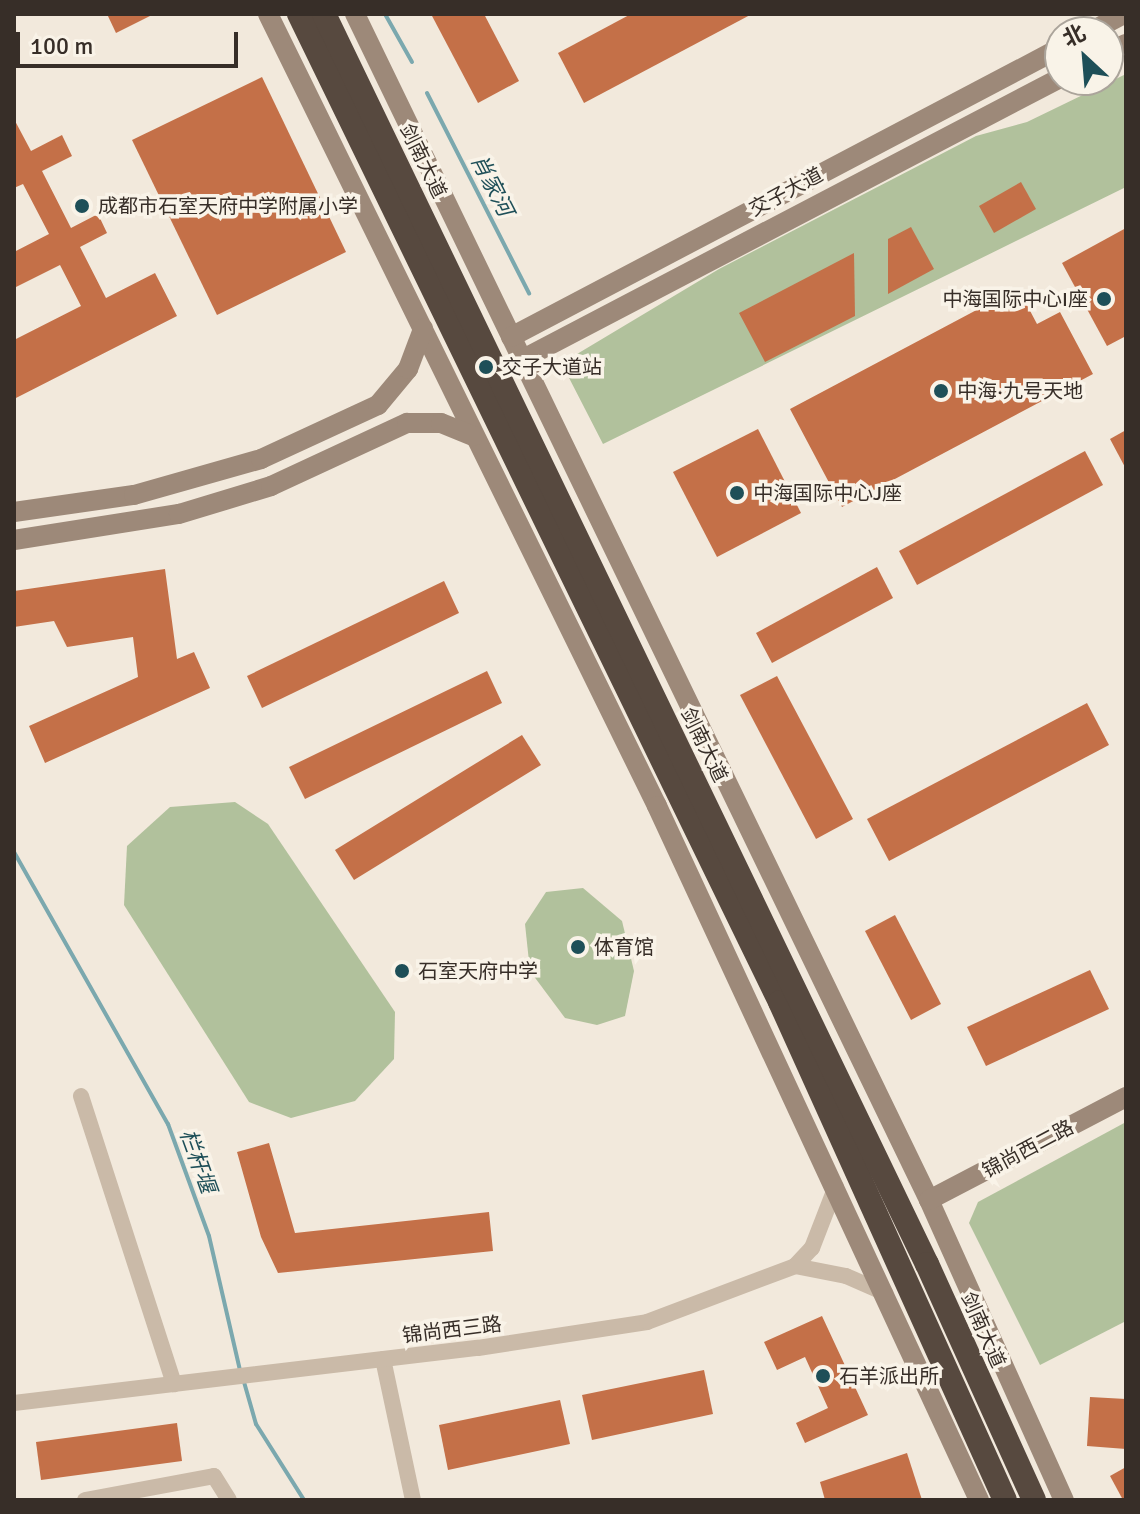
<!DOCTYPE html>
<meta charset="utf-8">
<style>
body{margin:0}
#map{position:relative;width:1140px;height:1514px;overflow:hidden;background:#f2e9dc;font-family:Signika,"Noto Sans SC",sans-serif}
div>[style]{position:absolute}
[style*='--x']{left:calc(var(--x)*1px);top:calc(var(--y)*1px);width:calc(var(--w)*1px);rotate:calc(var(--a)*1deg)}
.green>*{inset:0;background:#b1c19c}
.stream>*{height:4px;margin:-2px;padding:0 2px;transform-origin:2px;border-radius:2px;background:#7ba8ae}
.building>*{inset:0;background:#c47048}
.street>*{height:16px;margin:-8px;padding:0 8px;transform-origin:8px;border-radius:8px;background:#cabaa8}
.secondary>*{height:20px;margin:-10px;padding:0 10px;transform-origin:10px;border-radius:10px;background:#9d8979}
.highway>*{height:24px;margin:-12px;padding:0 12px;transform-origin:12px;border-radius:12px;background:#57493f}
.dots>*{width:22px;height:22px;translate:-50% -50%;box-sizing:border-box;border:4px solid #f9f3e8;border-radius:50%}
span{translate:-50% -50%;white-space:nowrap;text-align:center;line-height:1.15;-webkit-text-stroke:7px #f9f3e8;paint-order:stroke}
.street-label{font-size:20px;color:#372e28}
.poi-label{font-size:20px;color:#372e28}
.left{translate:0 -50%;text-align:left}
.right{translate:-100% -50%;text-align:right}
.water-label{font-size:22px;color:#1e4f58;font-style:italic}
.frame{position:absolute;inset:0;border:16px solid #372e28;pointer-events:none}
.north{position:absolute;left:1044px;top:16px;width:80px;height:80px;box-sizing:border-box;background:#f9f3e8;border:2px solid #aba49b;border-radius:50%;rotate:334deg;font-size:22px;font-weight:700;line-height:32px;text-align:center;color:#372e28}
.north::after{content:'';display:block;margin:auto;width:28px;height:36px;background:#1e4f58;clip-path:polygon(50% 0,100% 100%,50% 72%,0 100%)}
.scale{position:absolute;left:16px;top:32px;width:222px;height:36px;box-sizing:border-box;border:4px solid #372e28;border-top:0;padding-left:10px;font-size:24px;line-height:28px;white-space:nowrap;color:#372e28;-webkit-text-stroke:6px #f9f3e8;paint-order:stroke}
</style>
<div id="map">
<div class="green">
<i style="clip-path:polygon(1126px 74px,1126px 187px,603px 444px,566px 372px,567px 360px,719px 269px,976px 136px,1027px 122px)"></i>
<i style="clip-path:polygon(235px 802px,268px 824px,395px 1012px,394px 1059px,355px 1101px,291px 1118px,249px 1102px,124px 905px,127px 846px,170px 807px)"></i>
<i style="clip-path:polygon(583px 888px,622px 921px,634px 971px,625px 1016px,597px 1025px,565px 1018px,530px 971px,525px 924px,546px 892px)"></i>
<i style="clip-path:polygon(1126px 1122px,1126px 1321px,1040px 1365px,969px 1223px,978px 1202px)"></i>
</div>
<div class="stream">
<i style="--x:385;--y:14;--w:55;--a:60.6"></i>
<i style="--x:427;--y:93;--w:225;--a:63"></i>
<i style="--x:14;--y:852;--w:313;--a:60.5"></i>
<i style="--x:168;--y:1124;--w:119;--a:69.9"></i>
<i style="--x:209;--y:1236;--w:138;--a:77"></i>
<i style="--x:244;--y:1382;--w:44;--a:74.1"></i>
<i style="--x:256;--y:1424;--w:90;--a:57.7"></i>
</div>
<div class="building">
<i style="clip-path:polygon(107px 14px,154px 14px,116px 33px)"></i>
<i style="clip-path:polygon(431px 14px,484px 14px,519px 81px,478px 103px)"></i>
<i style="clip-path:polygon(631px 14px,752px 14px,584px 103px,558px 53px)"></i>
<i style="clip-path:polygon(262px 77px,346px 252px,217px 315px,132px 140px)"></i>
<i style="clip-path:polygon(14px 119px,31px 151px,62px 135px,72px 156px,42px 171px,71px 228px,98px 214px,107px 233px,80px 247px,106px 298px,155px 273px,177px 316px,14px 399px,14px 340px,81px 306px,60px 265px,14px 288px,14px 252px,49px 234px,23px 184px,14px 188px)"></i>
<i style="clip-path:polygon(1021px 182px,1036px 209px,994px 233px,979px 206px)"></i>
<i style="clip-path:polygon(911px 227px,934px 269px,888px 294px,888px 239px)"></i>
<i style="clip-path:polygon(1126px 228px,1126px 336px,1107px 346px,1062px 263px)"></i>
<i style="clip-path:polygon(854px 253px,855px 316px,765px 362px,739px 313px)"></i>
<i style="clip-path:polygon(1018px 288px,1037px 324px,1060px 312px,1093px 374px,842px 507px,790px 409px)"></i>
<i style="clip-path:polygon(758px 429px,801px 513px,717px 557px,673px 472px)"></i>
<i style="clip-path:polygon(1126px 430px,1126px 469px,1110px 439px)"></i>
<i style="clip-path:polygon(1085px 451px,1103px 485px,917px 585px,899px 551px)"></i>
<i style="clip-path:polygon(877px 567px,893px 598px,772px 663px,756px 633px)"></i>
<i style="clip-path:polygon(165px 569px,177px 659px,194px 652px,210px 688px,45px 763px,29px 726px,138px 677px,133px 637px,67px 647px,54px 621px,14px 627px,14px 591px)"></i>
<i style="clip-path:polygon(444px 581px,459px 613px,262px 708px,247px 676px)"></i>
<i style="clip-path:polygon(487px 671px,502px 703px,305px 799px,289px 767px)"></i>
<i style="clip-path:polygon(777px 676px,853px 819px,816px 839px,740px 695px)"></i>
<i style="clip-path:polygon(1087px 703px,1109px 745px,889px 861px,867px 819px)"></i>
<i style="clip-path:polygon(522px 735px,541px 765px,354px 880px,335px 850px)"></i>
<i style="clip-path:polygon(895px 915px,941px 1004px,911px 1020px,865px 931px)"></i>
<i style="clip-path:polygon(1090px 970px,1109px 1009px,986px 1066px,967px 1027px)"></i>
<i style="clip-path:polygon(269px 1143px,295px 1233px,489px 1212px,493px 1251px,278px 1273px,261px 1237px,237px 1152px)"></i>
<i style="clip-path:polygon(822px 1316px,868px 1415px,805px 1443px,796px 1423px,828px 1408px,805px 1357px,777px 1370px,764px 1342px)"></i>
<i style="clip-path:polygon(704px 1370px,713px 1414px,592px 1440px,582px 1395px)"></i>
<i style="clip-path:polygon(1090px 1397px,1126px 1399px,1126px 1449px,1087px 1446px)"></i>
<i style="clip-path:polygon(560px 1400px,570px 1444px,448px 1470px,439px 1425px)"></i>
<i style="clip-path:polygon(177px 1423px,182px 1461px,41px 1480px,36px 1442px)"></i>
<i style="clip-path:polygon(907px 1453px,922px 1500px,825px 1500px,820px 1482px)"></i>
<i style="clip-path:polygon(1126px 1467px,1126px 1500px,1123px 1500px,1110px 1476px)"></i>
</div>
<div class="street">
<i style="--x:81;--y:1096;--w:303;--a:72.1"></i>
<i style="--x:795;--y:1266;--w:52;--a:11.1"></i>
<i style="--x:846;--y:1276;--w:43;--a:23.6"></i>
<i style="--x:383;--y:1359;--w:144;--a:78"></i>
<i style="--x:14;--y:1403;--w:467;--a:-6.8"></i>
<i style="--x:478;--y:1348;--w:171;--a:-8.7"></i>
<i style="--x:647;--y:1322;--w:158;--a:-20.7"></i>
<i style="--x:795;--y:1266;--w:25;--a:-47"></i>
<i style="--x:812;--y:1248;--w:66;--a:-68.8"></i>
<i style="--x:85;--y:1500;--w:131;--a:-10.5"></i>
<i style="--x:214;--y:1476;--w:28;--a:58"></i>
</div>
<div class="secondary">
<i style="--x:268;--y:14;--w:882;--a:63.84"></i>
<i style="--x:657;--y:806;--w:765;--a:65.11"></i>
<i style="--x:355;--y:14;--w:1318;--a:64.17"></i>
<i style="--x:929;--y:1200;--w:329;--a:65.8"></i>
<i style="--x:1090;--y:32;--w:38;--a:-28"></i>
<i style="--x:1108;--y:53;--w:20;--a:-27"></i>
<i style="--x:511;--y:337;--w:620;--a:-27.76"></i>
<i style="--x:523;--y:359;--w:606;--a:-27.62"></i>
<i style="--x:14;--y:512;--w:121;--a:-8.1"></i>
<i style="--x:134;--y:495;--w:132;--a:-15.8"></i>
<i style="--x:261;--y:459;--w:129;--a:-24.8"></i>
<i style="--x:378;--y:405;--w:47;--a:-50.2"></i>
<i style="--x:408;--y:369;--w:43;--a:-69.4"></i>
<i style="--x:14;--y:540;--w:167;--a:-9"></i>
<i style="--x:179;--y:514;--w:96;--a:-16.9"></i>
<i style="--x:271;--y:486;--w:150;--a:-24.9"></i>
<i style="--x:407;--y:423;--w:34;--a:0"></i>
<i style="--x:441;--y:423;--w:35;--a:22"></i>
<i style="--x:929;--y:1200;--w:222;--a:-27.6"></i>
</div>
<div class="highway">
<i style="--x:299;--y:14;--w:1099;--a:64.04"></i>
<i style="--x:780;--y:1002;--w:546;--a:65.69"></i>
<i style="--x:324;--y:14;--w:1388;--a:64.25"></i>
<i style="--x:927;--y:1264;--w:259;--a:65.6"></i>
</div>
<div class="dots">
<i style="left:82px;top:206px;background:#1e4f58"></i>
<i style="left:1104px;top:299px;background:#1e4f58"></i>
<i style="left:486px;top:367px;background:#1e4f58"></i>
<i style="left:941px;top:391px;background:#1e4f58"></i>
<i style="left:737px;top:493px;background:#1e4f58"></i>
<i style="left:578px;top:947px;background:#1e4f58"></i>
<i style="left:402px;top:971px;background:#1e4f58"></i>
<i style="left:823px;top:1376px;background:#1e4f58"></i>
</div>
<div class="street-label">
<span style="left:423px;top:161px;rotate:64deg">剑南大道</span>
<span style="left:786px;top:192px;rotate:-28deg">交子大道</span>
<span style="left:704px;top:745px;rotate:64deg">剑南大道</span>
<span style="left:1028px;top:1149px;rotate:-28deg">锦尚西二路</span>
<span style="left:452px;top:1330px;rotate:-7deg">锦尚西三路</span>
<span style="left:983px;top:1330px;rotate:66deg">剑南大道</span>
</div>
<div class="poi-label">
<span class="left" style="left:98px;top:206px">成都市石室天府中学附属小学</span>
<span class="right" style="left:1088px;top:299px">中海国际中心I座</span>
<span class="left" style="left:502px;top:367px">交子大道站</span>
<span class="left" style="left:957px;top:391px">中海·九号天地</span>
<span class="left" style="left:753px;top:493px">中海国际中心J座</span>
<span class="left" style="left:594px;top:947px">体育馆</span>
<span class="left" style="left:418px;top:971px">石室天府中学</span>
<span class="left" style="left:839px;top:1376px">石羊派出所</span>
</div>
<div class="water-label">
<span style="left:492px;top:185px;rotate:63deg">肖家河</span>
<span style="left:198px;top:1161px;rotate:70deg">栏杆堰</span>
</div>
<div class="frame"></div>
<div class="north">北</div>
<div class="scale">100 m</div>
</div>
